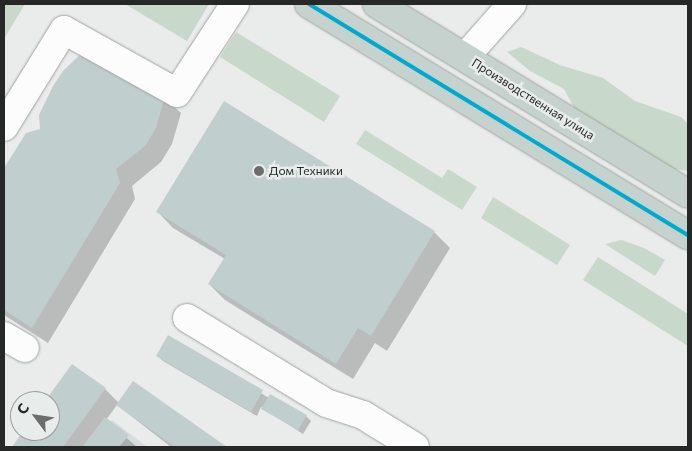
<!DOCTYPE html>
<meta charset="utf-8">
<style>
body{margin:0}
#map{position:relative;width:692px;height:451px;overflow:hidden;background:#e9eceb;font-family:Commissioner,sans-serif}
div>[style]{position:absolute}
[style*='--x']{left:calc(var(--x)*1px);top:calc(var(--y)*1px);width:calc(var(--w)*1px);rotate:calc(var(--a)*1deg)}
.built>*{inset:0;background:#d5dddc}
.green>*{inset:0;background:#c8d8ca}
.shadow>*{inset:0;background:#0003}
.building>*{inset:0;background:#c0cece}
.roads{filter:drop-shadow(0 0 1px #a1a3a3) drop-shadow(0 0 1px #a1a3a3)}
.minor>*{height:28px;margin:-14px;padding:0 14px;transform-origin:14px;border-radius:14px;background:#fcfcfc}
.highway>*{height:28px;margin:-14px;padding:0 14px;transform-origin:14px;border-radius:14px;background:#c5d2cd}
.bus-1>*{height:4px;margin:-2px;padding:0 2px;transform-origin:2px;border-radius:2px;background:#00a9ce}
.dots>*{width:14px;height:14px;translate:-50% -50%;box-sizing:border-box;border:2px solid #e8edec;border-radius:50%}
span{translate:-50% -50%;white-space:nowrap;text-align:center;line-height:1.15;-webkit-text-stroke:5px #e8edec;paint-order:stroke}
.street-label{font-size:12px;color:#262828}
.poi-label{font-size:12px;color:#262828}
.left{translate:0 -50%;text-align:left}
.frame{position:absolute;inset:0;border:5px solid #262828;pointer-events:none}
.north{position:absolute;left:10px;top:391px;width:50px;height:50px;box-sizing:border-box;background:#e8edec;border:1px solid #9a9e9e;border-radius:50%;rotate:301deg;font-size:14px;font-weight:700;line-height:20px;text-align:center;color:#262828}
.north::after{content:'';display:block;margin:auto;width:18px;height:22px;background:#6a6d6c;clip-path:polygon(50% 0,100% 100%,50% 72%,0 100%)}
</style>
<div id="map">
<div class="built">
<i style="clip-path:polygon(112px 420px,147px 447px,93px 447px)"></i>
</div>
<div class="green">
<i style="clip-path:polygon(4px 4px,25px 4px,4px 39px)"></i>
<i style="clip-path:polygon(125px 4px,209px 4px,187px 41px)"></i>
<i style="clip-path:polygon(236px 32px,340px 96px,324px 122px,220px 57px)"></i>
<i style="clip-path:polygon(521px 47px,560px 65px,603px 78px,635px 101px,681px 117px,688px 124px,688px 171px,656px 166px,576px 111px,564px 89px,530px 71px,507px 52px)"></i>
<i style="clip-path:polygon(365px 130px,442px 178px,448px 169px,477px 187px,462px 210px,356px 144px)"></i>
<i style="clip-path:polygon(493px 197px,570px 245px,557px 265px,481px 218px)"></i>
<i style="clip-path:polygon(621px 240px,644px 248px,665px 260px,655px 276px,605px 244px)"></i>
<i style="clip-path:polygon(598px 257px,688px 314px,688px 346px,583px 280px)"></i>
</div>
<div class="shadow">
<i style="clip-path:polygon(164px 97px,181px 113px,172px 144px,161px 162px,132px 186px,135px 199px,48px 343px,4px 315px,4px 171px,27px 134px)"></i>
<i style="clip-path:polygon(224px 102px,434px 232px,450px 248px,387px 351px,375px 343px,353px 379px,225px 300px,209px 284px,225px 259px,173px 228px,157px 211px)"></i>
<i style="clip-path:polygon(169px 337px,269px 398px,306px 416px,311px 421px,303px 434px,261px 407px,257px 416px,163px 361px,158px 356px)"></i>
<i style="clip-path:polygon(134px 383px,225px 447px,171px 447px,117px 405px,106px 420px,137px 447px,13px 447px,25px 431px,50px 431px,50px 401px,47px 401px,105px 389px,119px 403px)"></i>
</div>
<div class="building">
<i style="clip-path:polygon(87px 48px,165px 96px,156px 128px,145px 146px,116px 169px,120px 183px,32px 328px,4px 310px,4px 168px,26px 133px,40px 129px,39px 115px,53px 86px,63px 71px)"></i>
<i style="clip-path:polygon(224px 101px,435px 231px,371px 336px,358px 328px,336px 364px,208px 284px,226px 255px,156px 212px)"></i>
<i style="clip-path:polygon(168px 335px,263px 390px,251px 412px,156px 356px)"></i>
<i style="clip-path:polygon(72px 364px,106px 388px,63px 447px,12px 447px,23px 431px,50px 431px,50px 401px,45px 401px)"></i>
<i style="clip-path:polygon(133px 381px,227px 447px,175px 447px,116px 405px)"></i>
<i style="clip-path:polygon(270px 394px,307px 415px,298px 430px,261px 409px)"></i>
<i style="clip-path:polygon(105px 417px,129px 435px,119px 447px,82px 447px)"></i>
</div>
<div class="roads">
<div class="minor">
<i style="--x:465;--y:57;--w:71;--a:-48.4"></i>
<i style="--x:4;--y:127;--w:114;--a:-58.3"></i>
<i style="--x:64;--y:30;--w:129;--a:29.1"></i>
<i style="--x:177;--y:93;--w:106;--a:-56.9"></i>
<i style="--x:187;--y:318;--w:163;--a:31.4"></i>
<i style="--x:326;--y:403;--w:39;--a:18"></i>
<i style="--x:363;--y:415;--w:61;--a:31.6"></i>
<i style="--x:4;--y:336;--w:24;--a:30"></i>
</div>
<div class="highway">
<i style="--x:309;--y:4;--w:444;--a:31.4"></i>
<i style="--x:377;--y:4;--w:364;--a:31.4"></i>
</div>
</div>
<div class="bus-1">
<i style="--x:309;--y:4;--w:444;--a:31.4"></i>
</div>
<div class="dots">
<i style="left:259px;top:171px;background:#6a6d6c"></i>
</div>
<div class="street-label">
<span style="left:533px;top:99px;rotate:32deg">Производственная улица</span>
</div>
<div class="poi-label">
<span class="left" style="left:269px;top:171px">Дом Техники</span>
</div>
<div class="frame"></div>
<div class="north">С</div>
</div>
